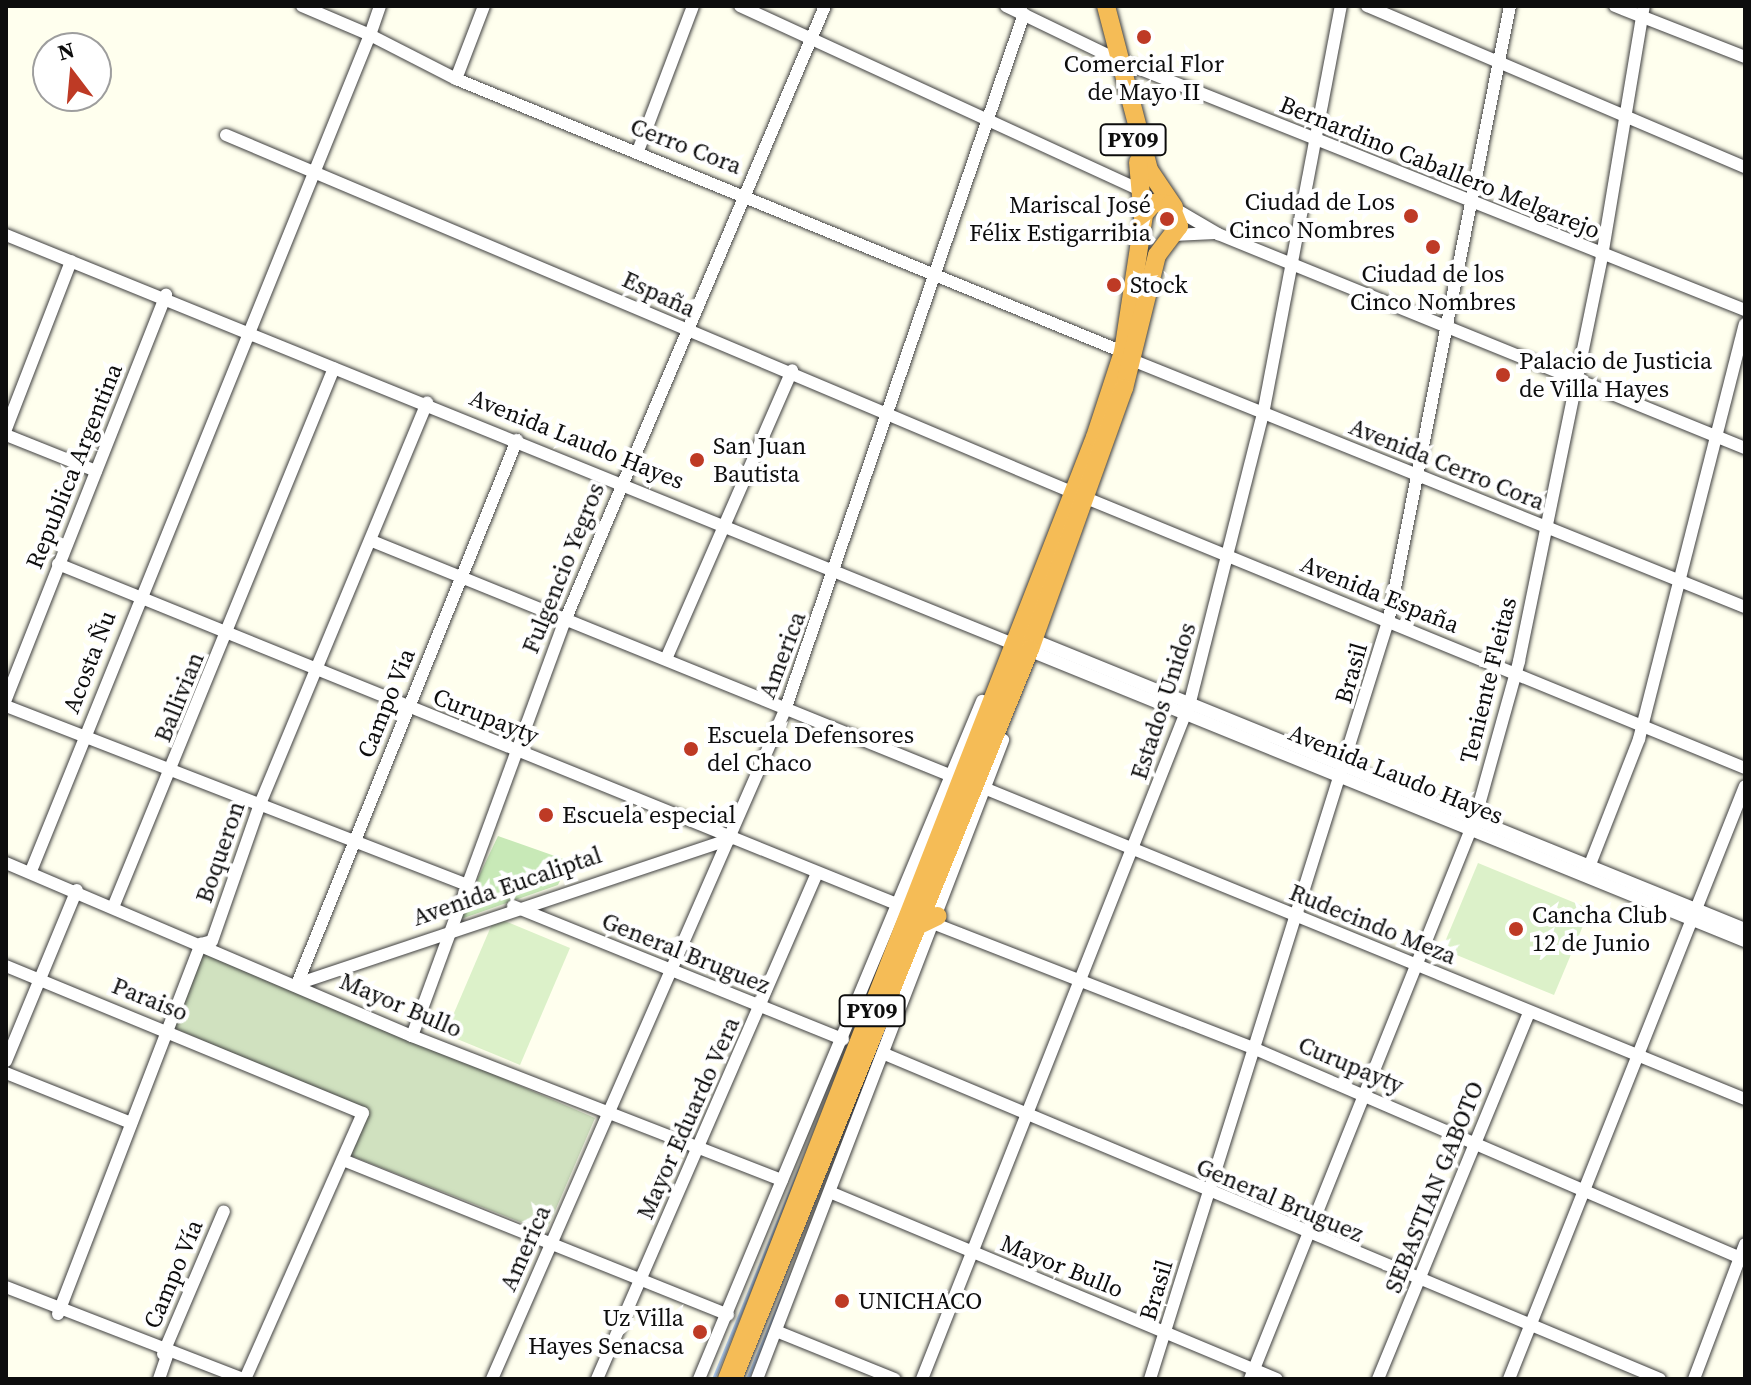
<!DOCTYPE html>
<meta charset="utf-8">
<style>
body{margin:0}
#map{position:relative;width:1751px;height:1385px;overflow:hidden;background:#ffe;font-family:"Source Serif 4",serif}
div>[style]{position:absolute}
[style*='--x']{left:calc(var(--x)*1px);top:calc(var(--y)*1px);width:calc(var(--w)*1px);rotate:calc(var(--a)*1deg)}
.green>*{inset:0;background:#c8e9b7}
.cemetery>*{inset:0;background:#d0e1bf}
.pitch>*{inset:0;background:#dcf1c9}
.stream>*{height:3px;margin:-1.5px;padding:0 1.5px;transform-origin:1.5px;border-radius:1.5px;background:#b2d0f6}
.roads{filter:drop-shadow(0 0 2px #404040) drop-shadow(0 0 2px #404040)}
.minor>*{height:12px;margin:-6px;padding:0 6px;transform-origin:6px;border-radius:6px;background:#fff}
.highway>*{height:18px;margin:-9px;padding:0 9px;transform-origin:9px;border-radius:9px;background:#f5bc56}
.dots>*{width:22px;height:22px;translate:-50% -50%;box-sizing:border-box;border:4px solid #fff;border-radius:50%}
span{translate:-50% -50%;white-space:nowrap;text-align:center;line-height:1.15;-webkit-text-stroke:8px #fff;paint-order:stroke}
.shield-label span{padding:2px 6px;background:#fff;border:2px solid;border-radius:6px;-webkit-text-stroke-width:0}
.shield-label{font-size:22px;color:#0d0d0d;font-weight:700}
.poi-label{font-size:24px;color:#0d0d0d}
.right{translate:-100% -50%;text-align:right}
.left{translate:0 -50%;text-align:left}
.street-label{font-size:24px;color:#0d0d0d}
.frame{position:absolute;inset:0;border:8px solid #0d0d0d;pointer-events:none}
.north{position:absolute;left:32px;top:32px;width:80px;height:80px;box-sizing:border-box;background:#fff;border:2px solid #9e9e9e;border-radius:50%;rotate:344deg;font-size:22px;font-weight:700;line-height:32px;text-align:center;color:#0d0d0d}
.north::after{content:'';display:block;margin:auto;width:28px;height:36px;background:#be3a25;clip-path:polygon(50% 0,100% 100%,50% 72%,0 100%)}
</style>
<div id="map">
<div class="green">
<i style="clip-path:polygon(498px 836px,569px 861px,558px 885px,458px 920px)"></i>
</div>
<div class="cemetery">
<i style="clip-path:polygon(204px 949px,595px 1118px,546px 1232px,349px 1155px,366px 1112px,172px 1027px)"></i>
</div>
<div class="pitch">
<i style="clip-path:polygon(1478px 863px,1590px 909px,1554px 995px,1442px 949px)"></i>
<i style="clip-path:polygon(495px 917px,570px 948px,520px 1065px,445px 1034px)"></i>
</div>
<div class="stream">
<i style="--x:713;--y:1379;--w:229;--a:-67.7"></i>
<i style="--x:747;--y:1379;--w:113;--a:-67.1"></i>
</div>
<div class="roads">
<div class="minor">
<i style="--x:302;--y:6;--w:74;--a:23.1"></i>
<i style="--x:370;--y:35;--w:31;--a:-71"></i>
<i style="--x:740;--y:6;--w:443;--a:24.7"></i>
<i style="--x:1006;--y:6;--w:127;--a:25.8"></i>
<i style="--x:1120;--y:61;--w:673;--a:21.72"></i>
<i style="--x:1367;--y:6;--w:411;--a:23.1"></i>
<i style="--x:1615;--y:6;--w:140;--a:21.4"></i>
<i style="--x:456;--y:79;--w:78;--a:-69"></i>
<i style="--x:226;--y:135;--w:920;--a:22.89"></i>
<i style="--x:638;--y:151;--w:155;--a:-69.2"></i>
<i style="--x:1177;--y:210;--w:48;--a:30.3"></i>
<i style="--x:1218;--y:234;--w:569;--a:22.1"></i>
<i style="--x:6;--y:235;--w:1877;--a:22.1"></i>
<i style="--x:1173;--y:235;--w:42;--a:-2.7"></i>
<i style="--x:1132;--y:360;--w:661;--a:21.95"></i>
<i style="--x:6;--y:429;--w:180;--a:-68.8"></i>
<i style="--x:6;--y:435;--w:97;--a:21.8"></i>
<i style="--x:1086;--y:498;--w:712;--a:22.28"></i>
<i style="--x:372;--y:541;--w:626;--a:22.06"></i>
<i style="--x:58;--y:564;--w:908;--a:22.07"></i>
<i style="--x:1029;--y:638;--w:773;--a:22.12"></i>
<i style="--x:666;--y:659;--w:315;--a:-66.4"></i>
<i style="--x:6;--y:699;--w:435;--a:-68.4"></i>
<i style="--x:6;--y:706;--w:491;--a:21.2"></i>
<i style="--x:984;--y:788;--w:822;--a:22.23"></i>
<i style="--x:6;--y:863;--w:441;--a:23.1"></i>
<i style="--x:412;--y:1036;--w:397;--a:21.3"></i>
<i style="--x:31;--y:871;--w:902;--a:-67.93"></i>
<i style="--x:370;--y:35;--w:97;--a:27.1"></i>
<i style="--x:456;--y:79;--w:721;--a:22.26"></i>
<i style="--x:1587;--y:872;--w:143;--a:-68.6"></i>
<i style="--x:1639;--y:739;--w:428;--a:-75.7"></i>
<i style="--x:114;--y:905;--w:580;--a:-67.72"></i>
<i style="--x:513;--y:906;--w:356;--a:22"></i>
<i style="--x:935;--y:924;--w:341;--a:21.3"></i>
<i style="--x:1253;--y:1048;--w:536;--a:23.31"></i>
<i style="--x:6;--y:966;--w:386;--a:22.4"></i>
<i style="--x:363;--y:1113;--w:291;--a:113.9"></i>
<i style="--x:297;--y:984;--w:587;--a:-67.98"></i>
<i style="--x:297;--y:984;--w:460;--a:-18.5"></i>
<i style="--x:412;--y:1036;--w:440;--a:-69.8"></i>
<i style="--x:564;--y:623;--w:670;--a:-67.07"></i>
<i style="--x:887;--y:1055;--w:838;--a:22.74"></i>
<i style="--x:6;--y:1061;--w:185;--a:-67.5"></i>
<i style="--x:6;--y:1073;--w:135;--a:21.8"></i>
<i style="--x:343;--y:1160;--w:415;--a:21.9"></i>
<i style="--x:832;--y:1193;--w:482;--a:22.7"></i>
<i style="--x:6;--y:1287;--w:254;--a:21.2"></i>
<i style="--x:58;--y:1314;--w:397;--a:-68.9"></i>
<i style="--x:201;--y:944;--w:11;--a:-15"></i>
<i style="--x:212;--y:941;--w:145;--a:-70.7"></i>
<i style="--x:260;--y:804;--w:435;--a:-67.4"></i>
<i style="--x:776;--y:1331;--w:128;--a:22"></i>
<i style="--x:163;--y:1354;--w:155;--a:-66.9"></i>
<i style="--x:159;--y:1379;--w:24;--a:-71"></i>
<i style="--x:492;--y:1379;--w:730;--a:-66.35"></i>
<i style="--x:785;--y:710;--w:736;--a:-71.05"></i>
<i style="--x:597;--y:1379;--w:552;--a:-66.5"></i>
<i style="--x:699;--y:1379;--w:735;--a:-67.34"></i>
<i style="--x:757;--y:1379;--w:685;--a:-68.94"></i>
<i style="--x:922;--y:1379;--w:728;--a:-68.4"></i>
<i style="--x:1190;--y:702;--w:297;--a:-75.8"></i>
<i style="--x:1263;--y:414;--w:415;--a:-79.2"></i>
<i style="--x:1150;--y:1379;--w:798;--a:-72.56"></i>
<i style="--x:1389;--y:618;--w:624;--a:-78.82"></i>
<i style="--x:1250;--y:1379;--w:604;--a:-68.11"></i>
<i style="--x:1475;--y:819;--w:164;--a:-74.4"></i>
<i style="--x:1519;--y:661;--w:413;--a:-78.4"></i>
<i style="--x:1602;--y:256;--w:254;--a:-80.5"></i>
<i style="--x:1378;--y:1379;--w:397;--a:-67.6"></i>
<i style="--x:1509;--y:1379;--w:638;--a:-68.3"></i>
<i style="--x:1694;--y:1379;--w:144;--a:-69.3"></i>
</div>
<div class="highway">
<i style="--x:1106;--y:6;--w:170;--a:75.3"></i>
<i style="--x:1149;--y:170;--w:45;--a:56"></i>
<i style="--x:1138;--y:162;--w:56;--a:84.9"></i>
<i style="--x:915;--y:927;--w:25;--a:-26"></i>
<i style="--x:727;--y:1379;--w:1011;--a:-68.66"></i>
<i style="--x:1095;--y:437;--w:89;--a:-71.8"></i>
<i style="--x:1123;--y:352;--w:140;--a:-81.3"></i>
<i style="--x:1144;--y:214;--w:15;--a:-48"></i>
<i style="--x:1154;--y:203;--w:16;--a:4"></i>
<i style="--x:1170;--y:204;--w:24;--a:68"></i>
<i style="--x:1179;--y:226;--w:36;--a:127"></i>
<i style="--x:1157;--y:255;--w:137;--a:103.9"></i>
<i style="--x:1124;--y:388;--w:277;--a:109.8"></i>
<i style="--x:1030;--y:649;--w:788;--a:112.14"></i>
</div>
</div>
<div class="dots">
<i style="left:1144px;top:37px;background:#be3a25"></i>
<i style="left:1411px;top:216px;background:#be3a25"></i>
<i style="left:1167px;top:219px;background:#be3a25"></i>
<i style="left:1433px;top:247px;background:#be3a25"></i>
<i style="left:1114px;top:285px;background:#be3a25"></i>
<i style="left:1503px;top:375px;background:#be3a25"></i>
<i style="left:697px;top:460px;background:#be3a25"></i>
<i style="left:691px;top:749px;background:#be3a25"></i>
<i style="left:546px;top:815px;background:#be3a25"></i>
<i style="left:1516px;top:929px;background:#be3a25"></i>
<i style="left:842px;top:1301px;background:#be3a25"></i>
<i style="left:700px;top:1332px;background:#be3a25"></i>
</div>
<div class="shield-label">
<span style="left:1133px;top:140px">PY09</span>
<span style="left:872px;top:1011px">PY09</span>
</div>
<div class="poi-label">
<span style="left:1144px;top:78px">Comercial Flor<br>de Mayo II</span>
<span class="right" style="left:1395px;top:216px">Ciudad de Los<br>Cinco Nombres</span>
<span class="right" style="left:1151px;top:219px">Mariscal José<br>Félix Estigarribia</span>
<span style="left:1433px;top:288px">Ciudad de los<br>Cinco Nombres</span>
<span class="left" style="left:1130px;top:285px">Stock</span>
<span class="left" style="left:1519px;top:375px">Palacio de Justicia<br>de Villa Hayes</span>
<span class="left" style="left:713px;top:460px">San Juan<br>Bautista</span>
<span class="left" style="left:707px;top:749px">Escuela Defensores<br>del Chaco</span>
<span class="left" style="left:562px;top:815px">Escuela especial</span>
<span class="left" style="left:1532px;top:929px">Cancha Club<br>12 de Junio</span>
<span class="left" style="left:858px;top:1301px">UNICHACO</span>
<span class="right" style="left:684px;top:1332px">Uz Villa<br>Hayes Senacsa</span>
</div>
<div class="street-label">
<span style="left:686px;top:146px;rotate:21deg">Cerro Cora</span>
<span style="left:1440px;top:167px;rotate:22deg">Bernardino Caballero Melgarejo</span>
<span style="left:659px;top:294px;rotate:25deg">España</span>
<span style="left:577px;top:439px;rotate:22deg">Avenida Laudo Hayes</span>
<span style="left:1447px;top:464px;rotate:22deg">Avenida Cerro Cora</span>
<span style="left:74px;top:466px;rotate:-68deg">Republica Argentina</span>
<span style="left:563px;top:568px;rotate:-68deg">Fulgencio Yegros</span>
<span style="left:1380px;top:594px;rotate:22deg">Avenida España</span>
<span style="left:782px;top:655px;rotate:-69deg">America</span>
<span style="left:89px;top:662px;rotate:-69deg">Acosta Ñu</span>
<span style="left:1351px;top:673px;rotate:-74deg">Brasil</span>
<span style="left:1488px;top:680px;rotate:-76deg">Teniente Fleitas</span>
<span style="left:179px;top:697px;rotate:-68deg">Ballivian</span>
<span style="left:1163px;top:701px;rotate:-72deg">Estados Unidos</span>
<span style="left:386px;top:703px;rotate:-68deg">Campo Via</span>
<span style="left:486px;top:716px;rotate:22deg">Curupayty</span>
<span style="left:1396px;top:774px;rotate:22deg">Avenida Laudo Hayes</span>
<span style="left:220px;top:852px;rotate:-71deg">Boqueron</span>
<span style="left:507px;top:886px;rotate:-19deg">Avenida Eucaliptal</span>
<span style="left:1373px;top:924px;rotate:22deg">Rudecindo Meza</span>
<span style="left:686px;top:953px;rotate:22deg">General Bruguez</span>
<span style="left:150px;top:999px;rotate:22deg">Paraiso</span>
<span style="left:401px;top:1005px;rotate:23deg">Mayor Bullo</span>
<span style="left:1351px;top:1065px;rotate:23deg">Curupayty</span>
<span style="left:688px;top:1118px;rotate:-66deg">Mayor Eduardo Vera</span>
<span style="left:1434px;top:1187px;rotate:-68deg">SEBASTIAN GABOTO</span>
<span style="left:1280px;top:1200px;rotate:23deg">General Bruguez</span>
<span style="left:525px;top:1248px;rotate:-66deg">America</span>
<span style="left:1062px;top:1266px;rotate:22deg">Mayor Bullo</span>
<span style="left:173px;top:1274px;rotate:-67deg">Campo Vía</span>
<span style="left:1156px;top:1290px;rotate:-73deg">Brasil</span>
</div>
<div class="frame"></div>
<div class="north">N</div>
</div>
